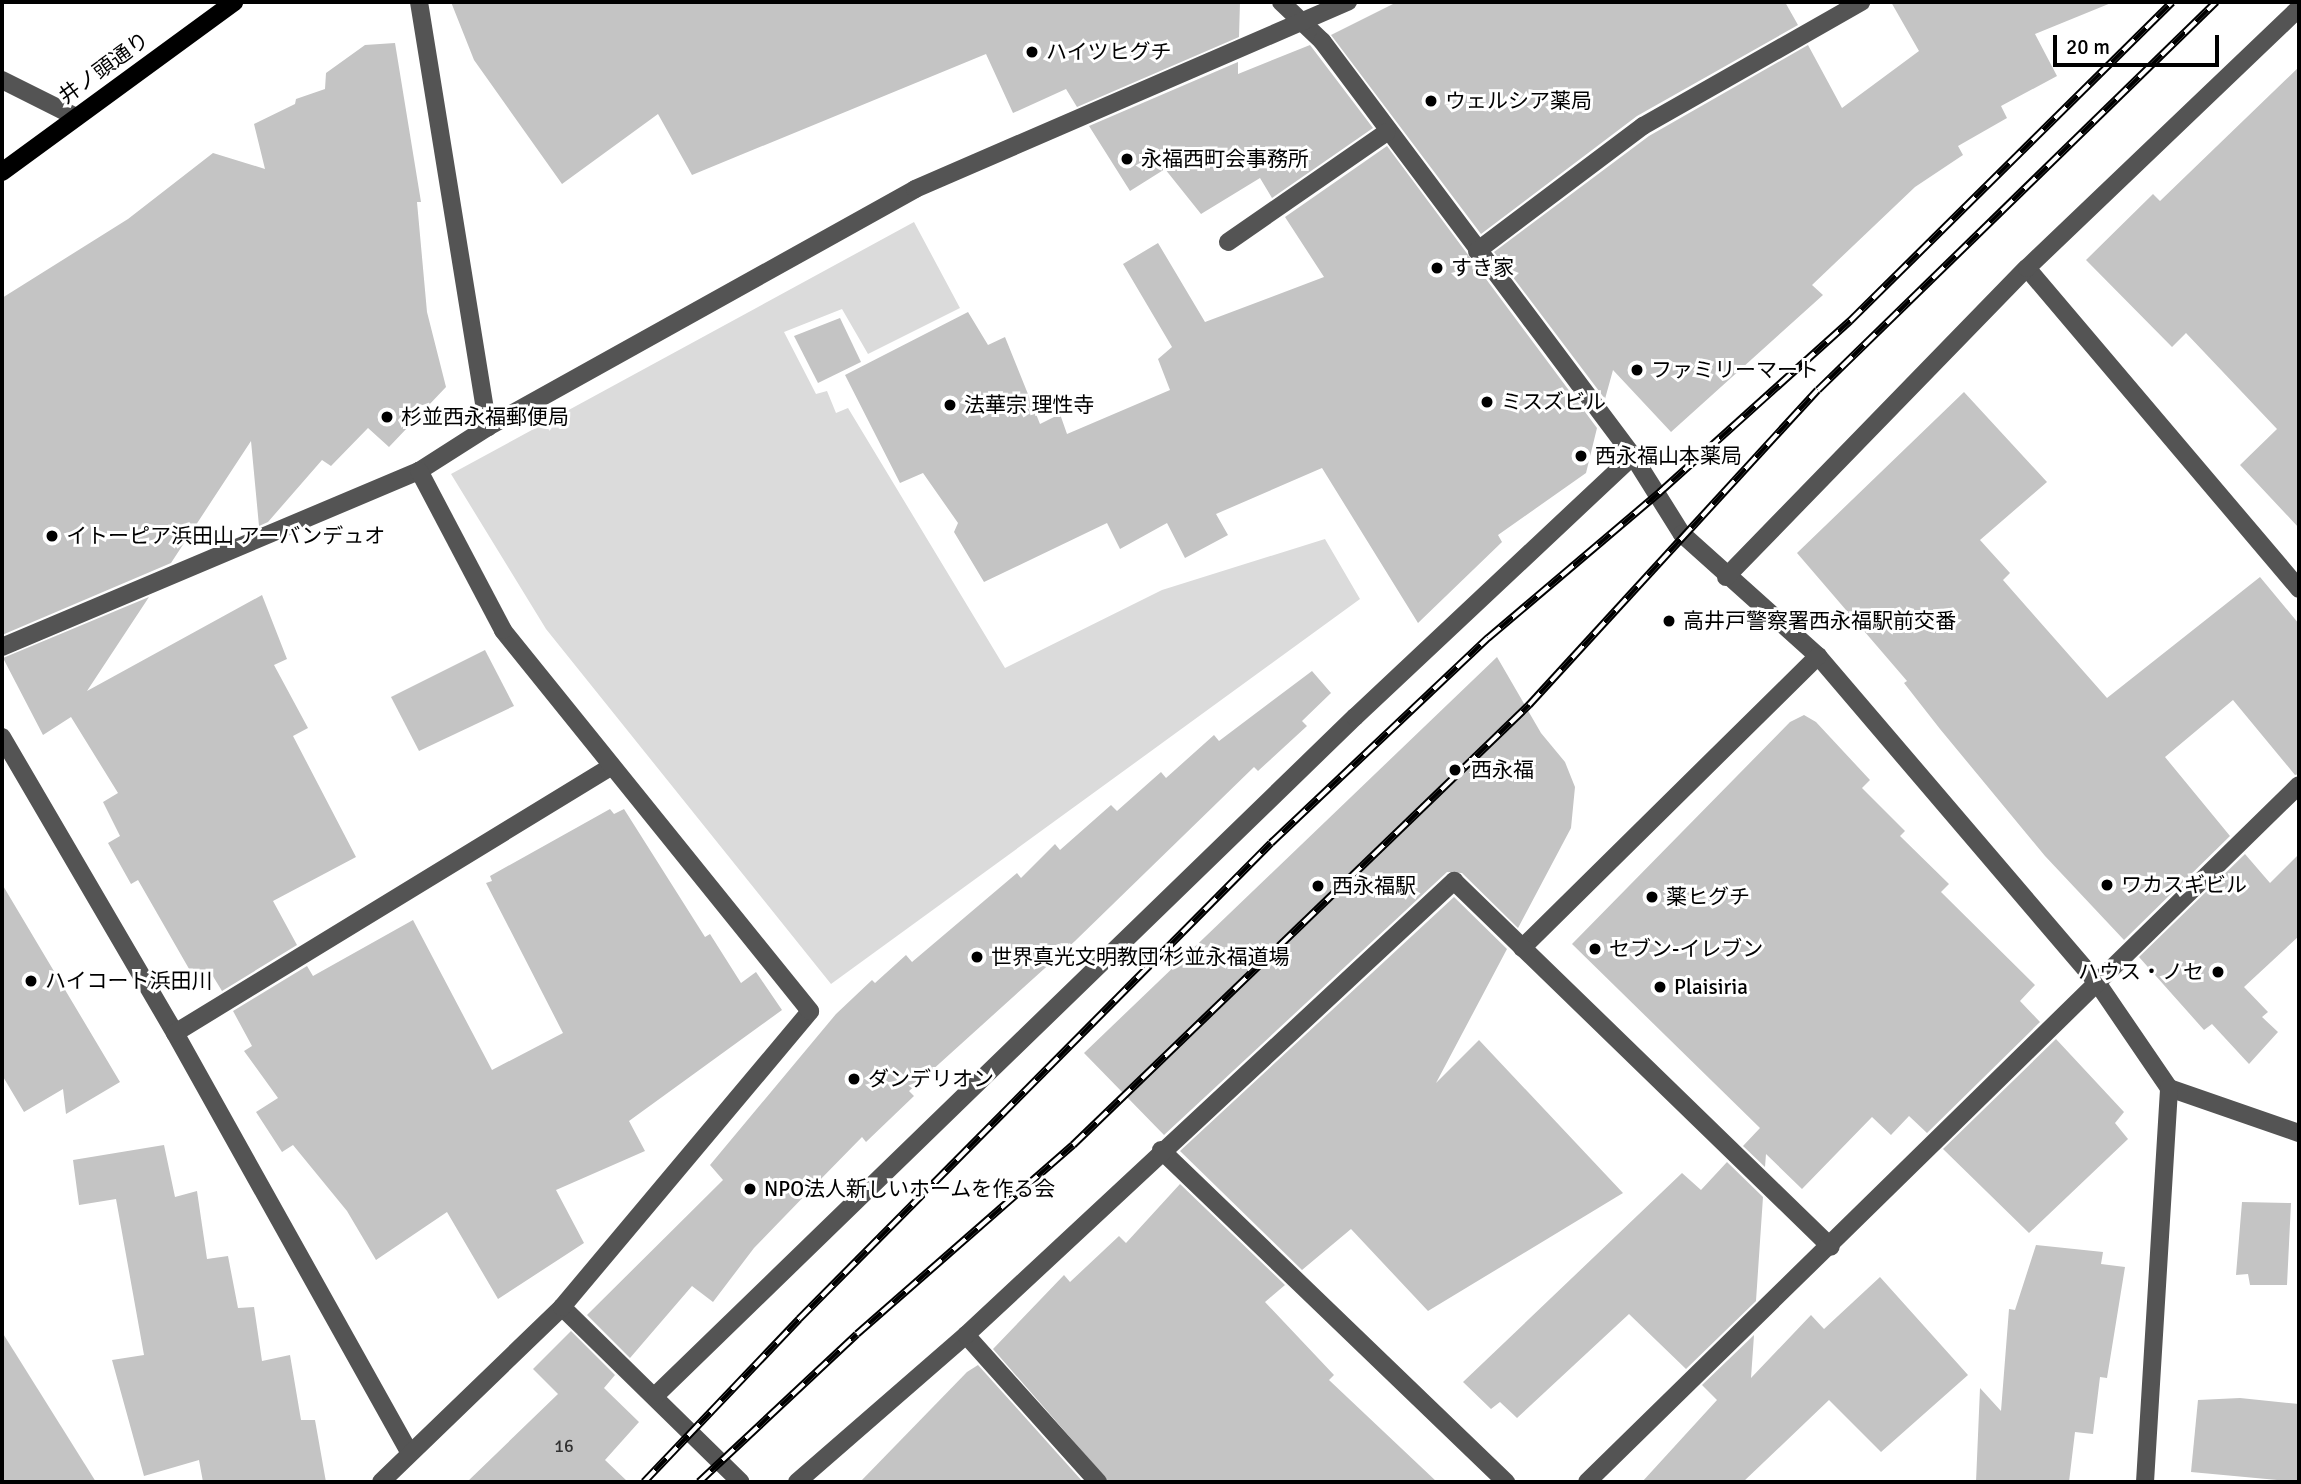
<!DOCTYPE html>
<meta charset="utf-8">
<style>
body{margin:0}
#map{position:relative;width:2301px;height:1484px;overflow:hidden;background:#fff;font-family:Signika,"Noto Sans JP",sans-serif}
div>[style]{position:absolute}
[style*='--x']{left:calc(var(--x)*1px);top:calc(var(--y)*1px);width:calc(var(--w)*1px);rotate:calc(var(--a)*1deg)}
.green>*{inset:0;background:#dbdbdb}
.building>*{inset:0;background:#c4c4c4}
.minor>*{height:18px;margin:-9px;padding:0 9px;transform-origin:9px;border-radius:9px;background:#545454}
.major>*{height:18px;margin:-9px;padding:0 9px;transform-origin:9px;border-radius:9px;background:#000}
.rail>*{height:8px;margin-top:-4px;transform-origin:0;background:repeating-linear-gradient(90deg,#fff 0 16px,#000 0 32px);box-sizing:border-box;border-block:2px solid #000}
.dots>*{width:19px;height:19px;translate:-50% -50%;box-sizing:border-box;border:4px solid #fff;border-radius:50%}
span{translate:-50% -50%;white-space:nowrap;text-align:center;line-height:1.15;-webkit-text-stroke:6px #fff;paint-order:stroke}
.number-label{font-size:18px;color:#313131}
.number-label span{-webkit-text-stroke-width:0}
.poi-label{font-size:21px;color:#000}
.left{translate:0 -50%;text-align:left}
.right{translate:-100% -50%;text-align:right}
.street-label{font-size:21px;color:#000}
.frame{position:absolute;inset:0;border:4px solid #000;pointer-events:none}
.scale{position:absolute;left:2053px;top:35px;width:166px;height:32px;box-sizing:border-box;border:4px solid #000;border-top:0;padding-left:9px;font-size:21px;line-height:24px;white-space:nowrap;color:#000;-webkit-text-stroke:5px #fff;paint-order:stroke}
</style>
<div id="map">
<div class="green">
<i style="clip-path:polygon(914px 222px,960px 308px,868px 354px,842px 309px,784px 332px,816px 394px,827px 391px,836px 413px,848px 408px,1005px 668px,1162px 590px,1325px 539px,1360px 599px,831px 984px,546px 629px,451px 474px)"></i>
</div>
<div class="building">
<i style="clip-path:polygon(451px 2px,1240px 2px,1239px 37px,1077px 107px,1066px 89px,1013px 113px,986px 54px,692px 175px,658px 114px,562px 184px,474px 60px)"></i>
<i style="clip-path:polygon(1397px 2px,1785px 2px,1798px 25px,1637px 116px,1481px 234px,1331px 35px)"></i>
<i style="clip-path:polygon(1891px 2px,2111px 3px,2035px 34px,2057px 76px,2001px 106px,2007px 118px,1958px 146px,1963px 155px,1915px 187px,1812px 285px,1823px 295px,1671px 432px,1613px 370px,1605px 399px,1494px 252px,1649px 136px,1808px 45px,1842px 108px,1919px 51px)"></i>
<i style="clip-path:polygon(395px 43px,421px 202px,417px 202px,427px 312px,446px 387px,389px 447px,368px 428px,331px 466px,322px 460px,268px 522px,259px 526px,251px 441px,171px 563px,2px 635px,2px 298px,128px 219px,213px 153px,265px 169px,254px 124px,295px 104px,296px 99px,325px 89px,326px 73px,365px 45px)"></i>
<i style="clip-path:polygon(1310px 45px,1373px 128px,1272px 198px,1260px 178px,1201px 214px,1165px 169px,1130px 191px,1089px 126px,1238px 62px,1238px 74px)"></i>
<i style="clip-path:polygon(2299px 67px,2299px 528px,2240px 465px,2277px 429px,2186px 333px,2172px 347px,2086px 260px,2153px 194px,2160px 201px)"></i>
<i style="clip-path:polygon(1387px 146px,1597px 428px,1586px 473px,1498px 535px,1502px 542px,1418px 623px,1322px 468px,1216px 514px,1228px 535px,1185px 558px,1167px 523px,1120px 549px,1107px 523px,984px 582px,954px 532px,958px 523px,923px 473px,900px 483px,845px 375px,968px 312px,988px 345px,1005px 337px,1040px 424px,1060px 414px,1067px 434px,1170px 390px,1158px 359px,1172px 347px,1123px 264px,1158px 243px,1205px 322px,1324px 277px,1285px 217px)"></i>
<i style="clip-path:polygon(840px 318px,861px 362px,818px 383px,794px 336px)"></i>
<i style="clip-path:polygon(1964px 392px,2047px 482px,1980px 540px,2010px 573px,2003px 580px,2107px 698px,2260px 577px,2299px 624px,2299px 774px,2295px 775px,2233px 700px,2165px 757px,2230px 836px,2124px 940px,2045px 856px,1940px 729px,1904px 683px,1907px 681px,1797px 553px)"></i>
<i style="clip-path:polygon(262px 595px,287px 659px,274px 665px,308px 728px,293px 736px,356px 857px,273px 901px,297px 945px,222px 991px,211px 973px,196px 981px,138px 880px,131px 884px,108px 843px,120px 836px,103px 802px,118px 793px,71px 717px,43px 735px,3px 658px,149px 597px,87px 691px)"></i>
<i style="clip-path:polygon(485px 650px,514px 706px,419px 751px,391px 697px)"></i>
<i style="clip-path:polygon(1497px 657px,1541px 733px,1565px 762px,1575px 787px,1571px 828px,1518px 928px,1462px 873px,1447px 872px,1164px 1135px,1084px 1053px)"></i>
<i style="clip-path:polygon(1312px 671px,1331px 693px,1302px 721px,1307px 726px,1258px 771px,1254px 767px,1075px 941px,909px 1091px,914px 1096px,866px 1142px,862px 1137px,815px 1185px,754px 1248px,713px 1302px,692px 1286px,630px 1358px,587px 1315px,723px 1180px,710px 1165px,836px 1014px,872px 980px,875px 983px,906px 955px,912px 962px,1017px 873px,1021px 878px,1055px 844px,1060px 850px,1111px 805px,1117px 811px,1161px 772px,1166px 778px,1214px 735px,1219px 741px)"></i>
<i style="clip-path:polygon(1804px 715px,1816px 722px,1870px 780px,1862px 788px,1905px 831px,1900px 836px,1949px 884px,1941px 892px,2035px 985px,2020px 1001px,2040px 1022px,1927px 1133px,1909px 1116px,1891px 1135px,1872px 1117px,1802px 1189px,1766px 1154px,1765px 1167px,1743px 1146px,1760px 1128px,1572px 944px,1790px 722px)"></i>
<i style="clip-path:polygon(610px 809px,614px 814px,624px 809px,705px 937px,710px 934px,741px 983px,756px 972px,782px 1010px,629px 1121px,645px 1151px,556px 1190px,584px 1243px,498px 1299px,447px 1212px,376px 1260px,347px 1211px,293px 1145px,282px 1152px,256px 1112px,278px 1098px,244px 1051px,252px 1046px,233px 1011px,307px 966px,313px 976px,413px 920px,492px 1070px,563px 1033px,486px 883px,492px 881px,490px 876px)"></i>
<i style="clip-path:polygon(2245px 854px,2270px 883px,2299px 854px,2299px 936px,2244px 987px,2268px 1012px,2262px 1017px,2278px 1032px,2249px 1064px,2212px 1024px,2204px 1030px,2139px 957px)"></i>
<i style="clip-path:polygon(2px 884px,120px 1082px,66px 1114px,63px 1089px,24px 1112px,2px 1075px)"></i>
<i style="clip-path:polygon(1454px 897px,1507px 949px,1436px 1083px,1479px 1040px,1623px 1193px,1428px 1311px,1351px 1229px,1302px 1270px,1180px 1151px)"></i>
<i style="clip-path:polygon(2056px 1039px,2124px 1112px,2115px 1123px,2128px 1139px,2029px 1233px,1943px 1149px)"></i>
<i style="clip-path:polygon(164px 1145px,175px 1197px,197px 1191px,207px 1259px,228px 1256px,238px 1308px,254px 1307px,262px 1361px,290px 1355px,301px 1420px,315px 1420px,326px 1482px,203px 1482px,199px 1460px,144px 1476px,112px 1360px,144px 1355px,116px 1199px,79px 1205px,73px 1160px)"></i>
<i style="clip-path:polygon(1727px 1162px,1763px 1197px,1756px 1301px,1686px 1369px,1629px 1314px,1517px 1418px,1500px 1402px,1491px 1409px,1463px 1382px,1682px 1173px,1701px 1190px)"></i>
<i style="clip-path:polygon(1180px 1184px,1285px 1285px,1265px 1302px,1334px 1375px,1329px 1380px,1437px 1482px,1109px 1482px,993px 1349px,1064px 1275px,1070px 1282px,1119px 1236px,1126px 1243px)"></i>
<i style="clip-path:polygon(2242px 1202px,2291px 1203px,2287px 1285px,2250px 1285px,2248px 1274px,2236px 1275px)"></i>
<i style="clip-path:polygon(2036px 1245px,2103px 1252px,2101px 1264px,2125px 1267px,2107px 1378px,2100px 1377px,2093px 1434px,2075px 1432px,2069px 1482px,1976px 1482px,1980px 1388px,2001px 1411px,2009px 1309px,2015px 1310px)"></i>
<i style="clip-path:polygon(1880px 1277px,1968px 1375px,1881px 1452px,1829px 1400px,1743px 1482px,1642px 1482px,1717px 1400px,1702px 1385px,1754px 1335px,1751px 1378px,1811px 1315px,1824px 1329px)"></i>
<i style="clip-path:polygon(571px 1331px,615px 1375px,604px 1388px,639px 1422px,605px 1460px,628px 1482px,467px 1482px,558px 1394px,533px 1369px)"></i>
<i style="clip-path:polygon(2px 1332px,96px 1482px,2px 1482px)"></i>
<i style="clip-path:polygon(978px 1365px,1083px 1482px,860px 1482px,967px 1372px)"></i>
<i style="clip-path:polygon(2240px 1398px,2299px 1404px,2299px 1482px,2191px 1472px,2198px 1400px)"></i>
</div>
<div class="minor">
<i style="--x:419;--y:2;--w:431;--a:80.8"></i>
<i style="--x:1281;--y:2;--w:57;--a:43.6"></i>
<i style="--x:1322;--y:41;--w:519;--a:53.15"></i>
<i style="--x:1633;--y:456;--w:92;--a:57.9"></i>
<i style="--x:1682;--y:534;--w:183;--a:41.9"></i>
<i style="--x:1818;--y:656;--w:428;--a:49.5"></i>
<i style="--x:2096;--y:981;--w:130;--a:55.7"></i>
<i style="--x:2169;--y:1088;--w:138;--a:19.1"></i>
<i style="--x:2;--y:80;--w:83;--a:26.6"></i>
<i style="--x:1228;--y:242;--w:193;--a:-34.7"></i>
<i style="--x:1477;--y:251;--w:208;--a:-37"></i>
<i style="--x:1643;--y:126;--w:251;--a:-29.6"></i>
<i style="--x:2027;--y:268;--w:421;--a:49.7"></i>
<i style="--x:1726;--y:577;--w:431;--a:-45.8"></i>
<i style="--x:2027;--y:268;--w:376;--a:-43.7"></i>
<i style="--x:2;--y:647;--w:453;--a:-22.9"></i>
<i style="--x:419;--y:471;--w:82;--a:-32.5"></i>
<i style="--x:488;--y:427;--w:489;--a:-29.1"></i>
<i style="--x:915;--y:189;--w:472;--a:-23.4"></i>
<i style="--x:2;--y:737;--w:343;--a:59.7"></i>
<i style="--x:175;--y:1033;--w:481;--a:60.8"></i>
<i style="--x:1522;--y:948;--w:416;--a:-44.6"></i>
<i style="--x:175;--y:1033;--w:512;--a:-31.42"></i>
<i style="--x:1161;--y:1150;--w:479;--a:43.9"></i>
<i style="--x:562;--y:1307;--w:250;--a:44.4"></i>
<i style="--x:966;--y:1335;--w:198;--a:48.1"></i>
<i style="--x:656;--y:1395;--w:974;--a:-44.13"></i>
<i style="--x:1355;--y:717;--w:381;--a:-43.2"></i>
<i style="--x:381;--y:1482;--w:252;--a:-44"></i>
<i style="--x:562;--y:1307;--w:386;--a:-50"></i>
<i style="--x:810;--y:1011;--w:489;--a:-128.9"></i>
<i style="--x:503;--y:630;--w:180;--a:-117.8"></i>
<i style="--x:797;--y:1482;--w:224;--a:-41"></i>
<i style="--x:966;--y:1335;--w:667;--a:-42.93"></i>
<i style="--x:1454;--y:881;--w:525;--a:44.15"></i>
<i style="--x:1587;--y:1482;--w:996;--a:-44.39"></i>
<i style="--x:2145;--y:1482;--w:395;--a:-86.5"></i>
</div>
<div class="major">
<i style="--x:2;--y:172;--w:288;--a:-36.2"></i>
</div>
<div class="rail">
<i style="--x:644;--y:1482;--w:225;--a:-46.4"></i>
<i style="--x:799;--y:1319;--w:670;--a:-45.24"></i>
<i style="--x:1271;--y:843;--w:299;--a:-43.4"></i>
<i style="--x:1488;--y:638;--w:226;--a:-40.3"></i>
<i style="--x:1660;--y:492;--w:256;--a:-42"></i>
<i style="--x:1850;--y:321;--w:453;--a:-44.7"></i>
<i style="--x:699;--y:1482;--w:216;--a:-43.1"></i>
<i style="--x:857;--y:1334;--w:287;--a:-41.2"></i>
<i style="--x:1073;--y:1145;--w:634;--a:-43.98"></i>
<i style="--x:1529;--y:705;--w:427;--a:-47.5"></i>
<i style="--x:1818;--y:390;--w:556;--a:-44.27"></i>
</div>
<div class="dots">
<i style="left:1032px;top:52px;background:#000"></i>
<i style="left:1431px;top:101px;background:#000"></i>
<i style="left:1127px;top:159px;background:#000"></i>
<i style="left:1437px;top:268px;background:#000"></i>
<i style="left:1637px;top:370px;background:#000"></i>
<i style="left:1487px;top:402px;background:#000"></i>
<i style="left:950px;top:405px;background:#000"></i>
<i style="left:387px;top:417px;background:#000"></i>
<i style="left:1581px;top:456px;background:#000"></i>
<i style="left:52px;top:536px;background:#000"></i>
<i style="left:1669px;top:621px;background:#000"></i>
<i style="left:1455px;top:770px;background:#000"></i>
<i style="left:2107px;top:885px;background:#000"></i>
<i style="left:1318px;top:886px;background:#000"></i>
<i style="left:1652px;top:897px;background:#000"></i>
<i style="left:1595px;top:949px;background:#000"></i>
<i style="left:977px;top:957px;background:#000"></i>
<i style="left:2218px;top:972px;background:#000"></i>
<i style="left:31px;top:981px;background:#000"></i>
<i style="left:1660px;top:987px;background:#000"></i>
<i style="left:854px;top:1079px;background:#000"></i>
<i style="left:750px;top:1189px;background:#000"></i>
</div>
<div class="number-label">
<span style="left:564px;top:1446px">16</span>
</div>
<div class="poi-label">
<span class="left" style="left:1046px;top:52px">ハイツヒグチ</span>
<span class="left" style="left:1445px;top:101px">ウェルシア薬局</span>
<span class="left" style="left:1141px;top:159px">永福西町会事務所</span>
<span class="left" style="left:1451px;top:268px">すき家</span>
<span class="left" style="left:1651px;top:370px">ファミリーマート</span>
<span class="left" style="left:1501px;top:402px">ミスズビル</span>
<span class="left" style="left:964px;top:405px">法華宗 理性寺</span>
<span class="left" style="left:401px;top:417px">杉並西永福郵便局</span>
<span class="left" style="left:1595px;top:456px">西永福山本薬局</span>
<span class="left" style="left:66px;top:536px">イトーピア浜田山 アーバンデュオ</span>
<span class="left" style="left:1683px;top:621px">高井戸警察署西永福駅前交番</span>
<span class="left" style="left:1471px;top:770px">西永福</span>
<span class="left" style="left:2121px;top:885px">ワカスギビル</span>
<span class="left" style="left:1332px;top:886px">西永福駅</span>
<span class="left" style="left:1666px;top:897px">薬ヒグチ</span>
<span class="left" style="left:1609px;top:949px">セブン-イレブン</span>
<span class="left" style="left:991px;top:957px">世界真光文明教団 杉並永福道場</span>
<span class="right" style="left:2204px;top:972px">ハウス・ノセ</span>
<span class="left" style="left:45px;top:981px">ハイコート浜田川</span>
<span class="left" style="left:1674px;top:987px">Plaisiria</span>
<span class="left" style="left:868px;top:1079px">ダンデリオン</span>
<span class="left" style="left:764px;top:1189px">NPO法人新しいホームを作る会</span>
</div>
<div class="street-label">
<span style="left:104px;top:68px;rotate:-36deg">井ノ頭通り</span>
</div>
<div class="frame"></div>
<div class="scale">20 m</div>
</div>
